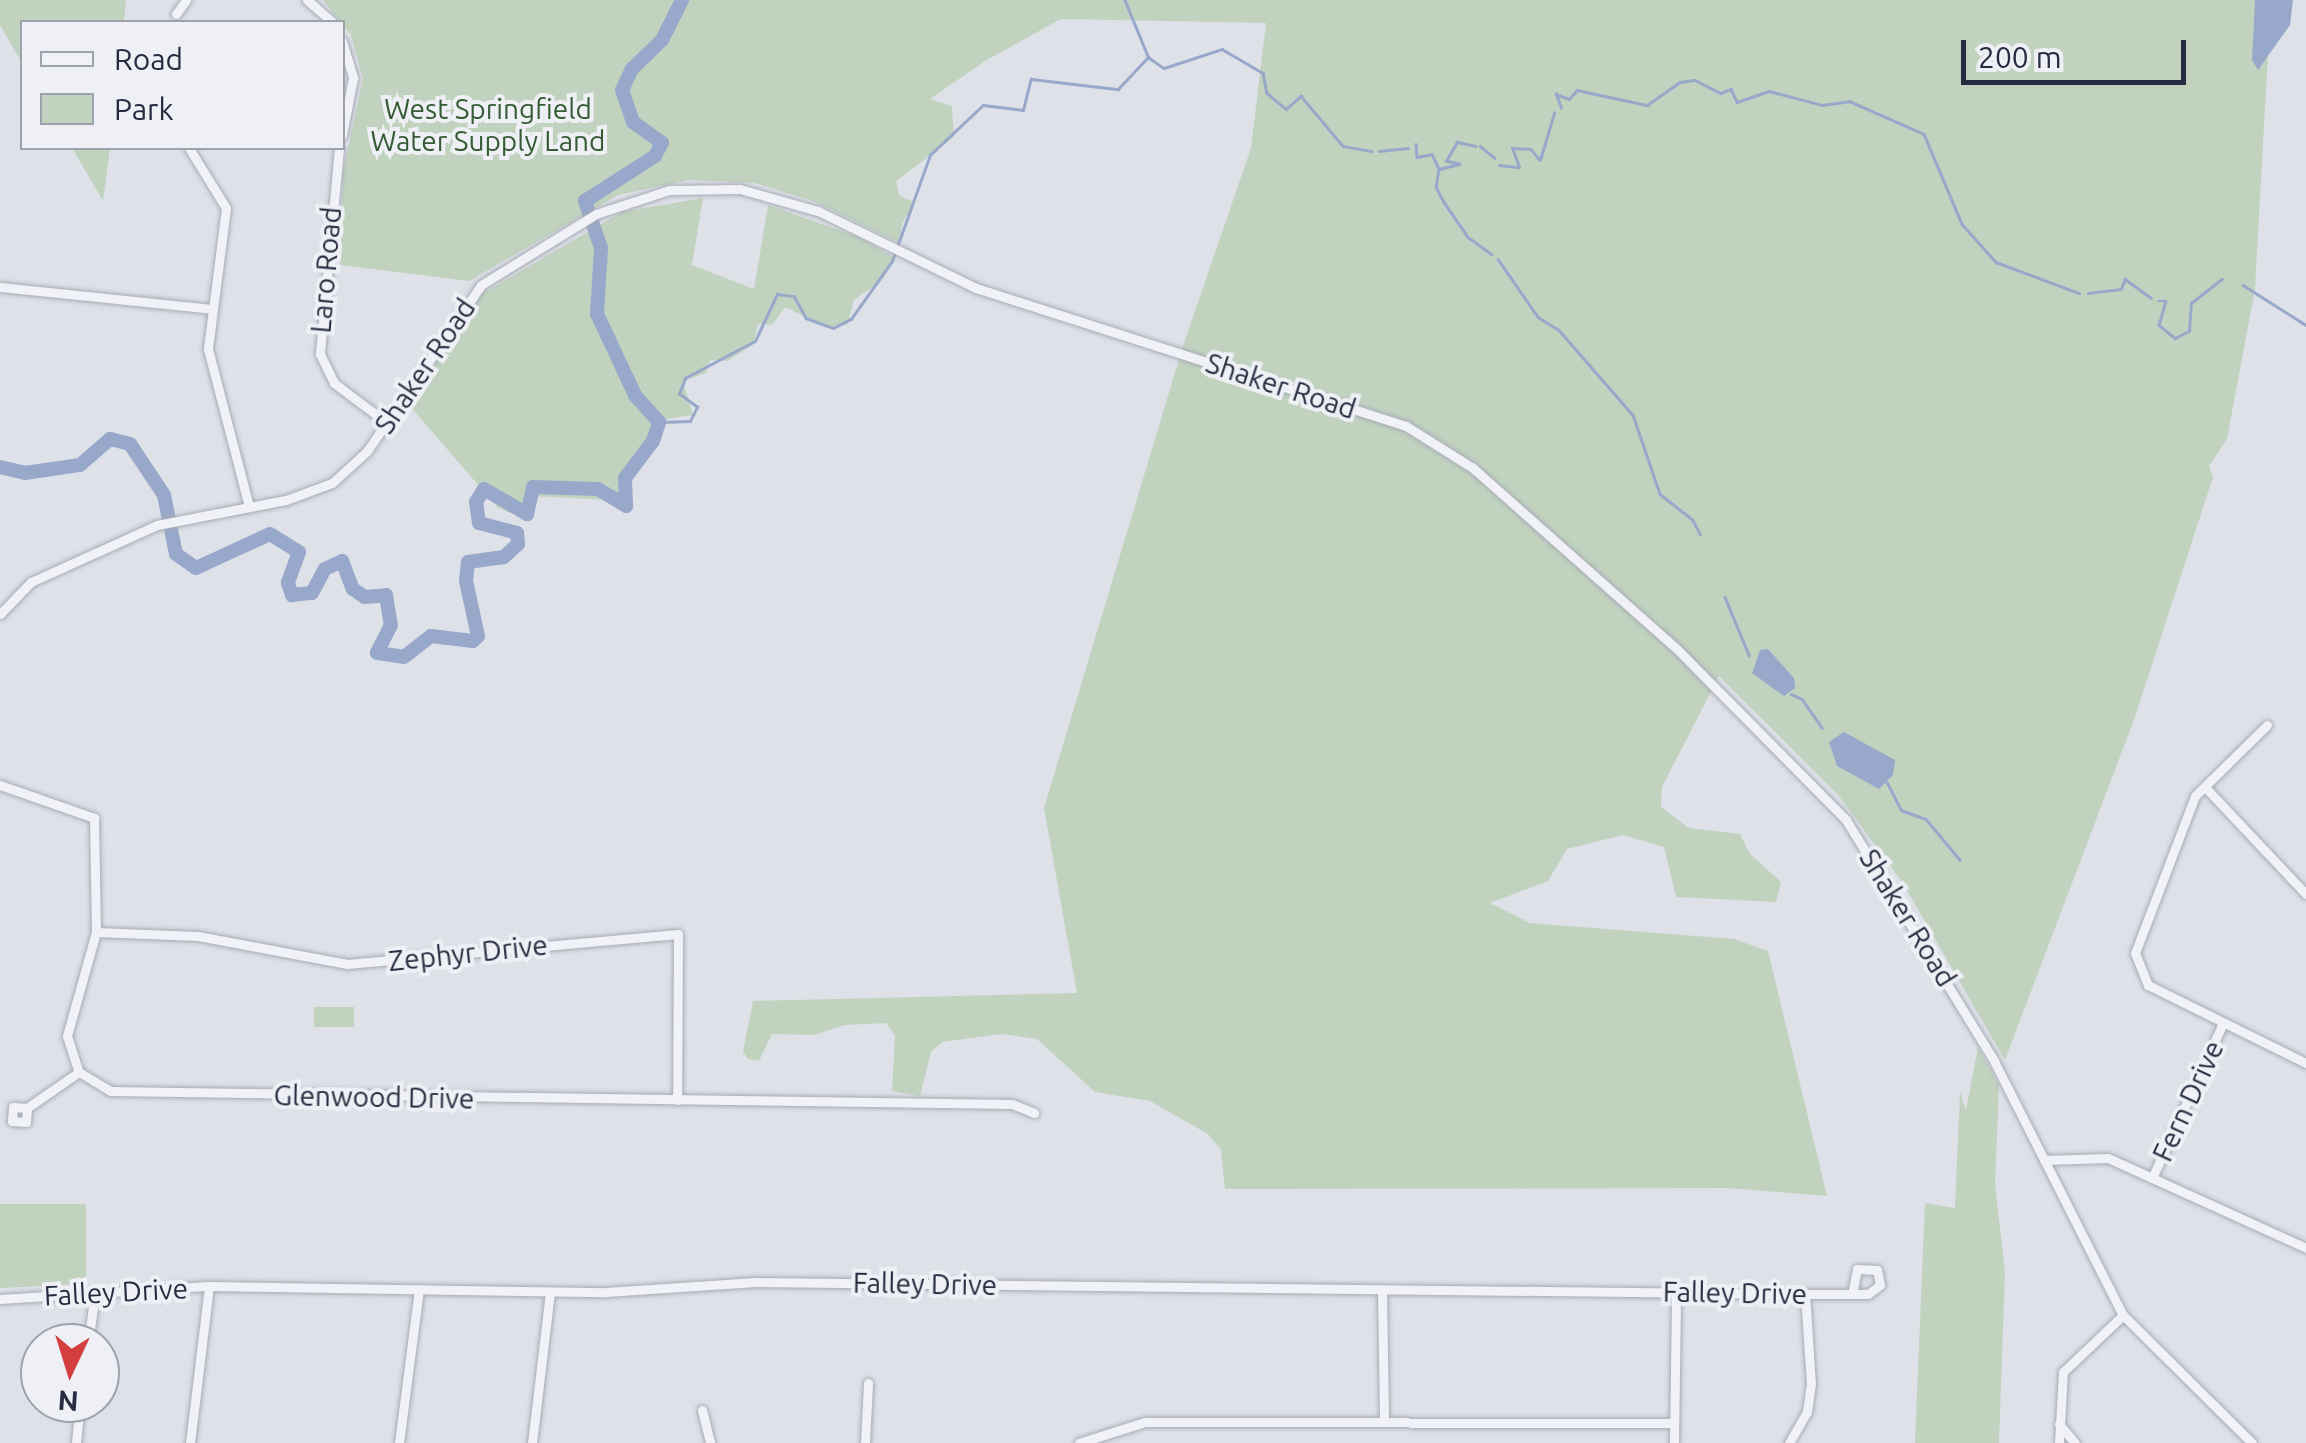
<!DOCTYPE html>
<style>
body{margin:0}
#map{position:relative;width:2306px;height:1443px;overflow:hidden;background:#dee1e8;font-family:Ubuntu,sans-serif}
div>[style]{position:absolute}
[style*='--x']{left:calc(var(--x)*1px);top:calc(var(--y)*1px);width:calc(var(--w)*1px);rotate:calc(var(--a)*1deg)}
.green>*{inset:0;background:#c1d3bf}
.water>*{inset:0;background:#98a8ca}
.stream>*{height:2.5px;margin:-1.25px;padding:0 1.25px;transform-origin:1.25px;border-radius:1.25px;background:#98a8ca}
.river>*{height:14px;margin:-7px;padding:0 7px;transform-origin:7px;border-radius:7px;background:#98a8ca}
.roads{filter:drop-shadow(0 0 2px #a7abb6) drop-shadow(0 0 2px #a7abb6)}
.minor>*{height:9px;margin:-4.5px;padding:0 4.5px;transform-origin:4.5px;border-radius:4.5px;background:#f1f2f7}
span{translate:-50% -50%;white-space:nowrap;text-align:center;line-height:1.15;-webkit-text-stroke:8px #eef0f6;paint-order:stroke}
.park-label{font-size:28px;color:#355c34}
.street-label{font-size:28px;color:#272c40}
.legend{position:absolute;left:20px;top:20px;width:325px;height:130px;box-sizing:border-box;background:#eef0f6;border:2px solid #9ea2ad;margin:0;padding:12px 18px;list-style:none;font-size:30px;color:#272c40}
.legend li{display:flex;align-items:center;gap:20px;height:50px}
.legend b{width:50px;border:2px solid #9ea2ad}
.north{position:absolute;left:20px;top:1323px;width:100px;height:100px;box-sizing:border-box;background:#eef0f6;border:2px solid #9ea2ad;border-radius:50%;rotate:184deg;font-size:28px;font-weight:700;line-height:40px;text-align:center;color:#272c40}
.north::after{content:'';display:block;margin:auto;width:35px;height:45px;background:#d23f3e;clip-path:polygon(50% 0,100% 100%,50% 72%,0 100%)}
.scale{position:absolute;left:1961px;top:40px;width:225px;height:45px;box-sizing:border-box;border:5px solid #272c40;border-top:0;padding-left:12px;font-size:30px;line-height:35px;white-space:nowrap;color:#272c40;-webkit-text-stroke:8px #eef0f6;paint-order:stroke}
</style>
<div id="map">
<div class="green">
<i style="clip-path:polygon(0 0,126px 0,124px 22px,22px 22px,22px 63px,0 25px)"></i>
<i style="clip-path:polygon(323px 0,2271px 0,2255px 289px,2227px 439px,2209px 466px,2213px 477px,2135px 717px,2005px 1060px,1902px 882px,1839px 796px,1719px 676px,1662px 787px,1661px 807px,1689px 828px,1740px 834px,1750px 854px,1781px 882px,1776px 902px,1676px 897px,1664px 847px,1623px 835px,1567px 849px,1548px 881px,1490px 903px,1530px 923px,1734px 939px,1768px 951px,1827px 1196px,1728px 1188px,1225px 1189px,1221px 1150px,1208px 1134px,1150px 1101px,1095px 1092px,1037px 1039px,1001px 1034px,942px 1042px,931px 1052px,920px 1096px,892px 1091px,895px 1036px,886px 1023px,844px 1025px,815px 1035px,772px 1034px,759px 1061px,748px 1059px,743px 1052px,753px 1001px,1077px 993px,1044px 808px,1183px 346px,1251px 148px,1266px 23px,1061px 19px,985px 61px,930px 99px,952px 106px,954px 137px,896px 181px,899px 195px,915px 203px,902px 223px,900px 243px,813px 201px,755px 183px,689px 180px,618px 195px,469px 281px,340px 265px,343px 171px,363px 79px,351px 35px)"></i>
<i style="clip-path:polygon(72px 148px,110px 148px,103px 201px)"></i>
<i style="clip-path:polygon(703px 198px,692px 265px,754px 289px,768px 205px,864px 239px,894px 258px,883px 279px,854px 300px,847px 325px,828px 328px,785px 307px,772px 325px,758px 324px,753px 345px,727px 361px,710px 360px,706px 373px,683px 381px,693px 415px,660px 420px,640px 469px,626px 481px,627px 513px,608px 500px,532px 496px,528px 519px,498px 508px,409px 405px,480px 295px,622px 212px)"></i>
<i style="clip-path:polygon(314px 1007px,354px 1007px,354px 1027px,314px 1027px)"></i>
<i style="clip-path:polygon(1978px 1047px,1999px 1085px,1995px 1185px,2005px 1271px,1999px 1443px,1915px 1443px,1925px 1203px,1955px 1208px,1960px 1092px,1966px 1110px)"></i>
<i style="clip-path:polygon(0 1204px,86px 1204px,86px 1284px,0 1288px)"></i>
</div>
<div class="water">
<i style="clip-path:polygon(2255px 0,2293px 0,2290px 25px,2258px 70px,2252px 60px)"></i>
<i style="clip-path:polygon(1768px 649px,1794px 678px,1795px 688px,1784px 696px,1752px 673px,1760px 650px)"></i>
<i style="clip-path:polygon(1844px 732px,1895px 760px,1893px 775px,1879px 789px,1837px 766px,1829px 742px)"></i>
</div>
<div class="stream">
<i style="--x:1125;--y:0;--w:61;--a:67.7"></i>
<i style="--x:1561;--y:108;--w:15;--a:-110"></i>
<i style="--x:1556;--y:94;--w:14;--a:21"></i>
<i style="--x:1569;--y:99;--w:12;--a:-48"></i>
<i style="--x:1577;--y:90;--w:72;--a:12.1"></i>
<i style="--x:1647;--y:105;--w:40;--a:-34.9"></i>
<i style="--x:1680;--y:82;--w:15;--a:-8"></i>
<i style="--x:1695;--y:80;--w:29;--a:27"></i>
<i style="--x:1721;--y:93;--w:11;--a:-22"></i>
<i style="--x:1731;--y:89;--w:14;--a:65"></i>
<i style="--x:1737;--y:102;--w:34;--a:-19"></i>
<i style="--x:1769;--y:91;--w:55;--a:14.8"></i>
<i style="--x:1822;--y:105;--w:27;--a:-8"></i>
<i style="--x:1849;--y:101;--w:82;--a:23.7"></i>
<i style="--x:1924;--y:134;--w:98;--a:67.1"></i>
<i style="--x:1962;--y:224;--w:51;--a:48.2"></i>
<i style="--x:1996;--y:262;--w:89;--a:20.5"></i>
<i style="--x:1416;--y:144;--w:13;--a:86"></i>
<i style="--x:1417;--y:157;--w:15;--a:-11"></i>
<i style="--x:1432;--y:154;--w:17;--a:65"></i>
<i style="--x:1439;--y:169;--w:21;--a:-14"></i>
<i style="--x:1459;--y:164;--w:13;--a:-167"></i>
<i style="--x:1446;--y:161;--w:22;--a:-60"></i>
<i style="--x:1457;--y:142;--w:19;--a:12"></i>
<i style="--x:1480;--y:146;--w:19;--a:39"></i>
<i style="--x:1379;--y:151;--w:29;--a:-6"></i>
<i style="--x:1499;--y:165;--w:20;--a:6"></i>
<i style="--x:1519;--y:167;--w:20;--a:-110"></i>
<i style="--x:1512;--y:148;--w:19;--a:3"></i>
<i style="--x:1531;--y:149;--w:14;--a:51"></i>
<i style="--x:1540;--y:160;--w:49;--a:-73.4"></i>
<i style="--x:1439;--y:169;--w:18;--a:99"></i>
<i style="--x:1436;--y:187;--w:17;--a:62"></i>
<i style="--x:1444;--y:202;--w:42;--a:55.6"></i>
<i style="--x:1468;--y:237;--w:29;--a:36"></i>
<i style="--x:1498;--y:259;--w:70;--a:55.4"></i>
<i style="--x:1538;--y:317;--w:25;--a:32"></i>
<i style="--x:1559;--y:330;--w:113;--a:49"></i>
<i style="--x:1633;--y:415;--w:83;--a:71.1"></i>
<i style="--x:1660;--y:494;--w:42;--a:38.2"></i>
<i style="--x:1693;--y:520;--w:16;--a:63"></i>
<i style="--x:2243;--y:285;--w:75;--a:32.4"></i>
<i style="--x:2088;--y:293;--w:33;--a:-7"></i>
<i style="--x:2121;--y:289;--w:11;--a:-68"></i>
<i style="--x:2125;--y:279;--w:32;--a:36"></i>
<i style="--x:2158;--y:301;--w:8;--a:0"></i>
<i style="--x:2166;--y:301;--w:25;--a:106"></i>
<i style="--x:2159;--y:325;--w:21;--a:39"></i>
<i style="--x:2175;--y:338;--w:16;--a:-27"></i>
<i style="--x:2189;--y:331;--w:28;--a:-86"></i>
<i style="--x:2191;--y:303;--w:39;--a:-38"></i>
<i style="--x:659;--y:422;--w:31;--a:-2"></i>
<i style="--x:690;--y:421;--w:16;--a:-63"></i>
<i style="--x:697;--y:407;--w:22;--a:-144"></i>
<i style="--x:679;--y:394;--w:17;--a:-69"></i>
<i style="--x:685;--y:378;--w:79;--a:-27.9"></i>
<i style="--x:755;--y:341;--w:52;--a:-64.9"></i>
<i style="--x:777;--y:294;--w:17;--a:7"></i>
<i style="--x:794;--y:296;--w:25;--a:61"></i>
<i style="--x:806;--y:318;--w:29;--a:20"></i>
<i style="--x:833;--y:328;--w:20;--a:-27"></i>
<i style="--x:851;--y:319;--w:71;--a:-54.7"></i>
<i style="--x:892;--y:261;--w:113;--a:-70.3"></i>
<i style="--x:930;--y:155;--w:73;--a:-43.3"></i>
<i style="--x:983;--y:105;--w:40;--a:7.1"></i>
<i style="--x:1023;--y:110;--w:32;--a:-76"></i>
<i style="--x:1031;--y:79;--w:88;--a:6.6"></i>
<i style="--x:1118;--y:89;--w:44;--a:-46.8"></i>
<i style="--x:1148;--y:57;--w:19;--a:35"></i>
<i style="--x:1164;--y:68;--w:61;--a:-18.1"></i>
<i style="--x:1222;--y:49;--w:48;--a:30.3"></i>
<i style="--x:1263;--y:73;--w:20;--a:79"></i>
<i style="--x:1267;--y:93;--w:25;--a:40"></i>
<i style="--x:1286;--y:109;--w:20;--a:-41"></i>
<i style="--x:1301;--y:96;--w:65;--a:50"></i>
<i style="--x:1343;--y:146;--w:29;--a:10"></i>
<i style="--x:1725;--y:597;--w:63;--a:67.5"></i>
<i style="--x:1791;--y:694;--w:12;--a:24"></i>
<i style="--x:1802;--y:699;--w:35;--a:55"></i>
<i style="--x:1887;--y:782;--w:31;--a:63"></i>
<i style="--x:1901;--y:810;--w:27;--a:20"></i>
<i style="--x:1926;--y:819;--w:53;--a:50.3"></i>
</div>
<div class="river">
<i style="--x:0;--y:467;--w:26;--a:13"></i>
<i style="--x:25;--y:473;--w:56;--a:-8.3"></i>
<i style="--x:80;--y:465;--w:40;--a:-41"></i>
<i style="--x:110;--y:439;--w:21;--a:14"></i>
<i style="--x:130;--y:444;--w:61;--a:56.3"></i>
<i style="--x:164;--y:495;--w:60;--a:78.5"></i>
<i style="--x:176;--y:554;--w:24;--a:35"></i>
<i style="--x:196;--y:568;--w:81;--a:-24.7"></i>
<i style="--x:270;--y:534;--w:34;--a:32"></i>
<i style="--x:299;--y:552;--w:33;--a:110"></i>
<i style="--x:288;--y:583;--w:13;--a:72"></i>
<i style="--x:292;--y:595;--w:20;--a:-6"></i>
<i style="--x:312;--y:593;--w:27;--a:-62"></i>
<i style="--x:325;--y:569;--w:19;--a:-25"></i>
<i style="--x:342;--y:561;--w:30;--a:69"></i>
<i style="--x:353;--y:589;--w:14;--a:34"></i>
<i style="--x:365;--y:597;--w:21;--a:-5"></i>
<i style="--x:386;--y:595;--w:30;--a:81"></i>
<i style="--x:391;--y:625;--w:31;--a:117"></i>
<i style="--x:377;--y:653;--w:27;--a:8"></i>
<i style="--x:404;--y:657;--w:34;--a:-38"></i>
<i style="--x:431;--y:636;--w:42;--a:6.8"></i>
<i style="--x:473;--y:641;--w:7;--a:-45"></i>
<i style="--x:478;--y:636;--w:56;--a:-102.3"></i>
<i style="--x:466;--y:581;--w:19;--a:-84"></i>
<i style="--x:468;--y:562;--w:36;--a:-8"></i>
<i style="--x:504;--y:557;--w:19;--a:-43"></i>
<i style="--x:518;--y:544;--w:11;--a:-95"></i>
<i style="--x:517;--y:533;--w:39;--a:-165"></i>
<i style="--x:479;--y:523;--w:21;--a:-98"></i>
<i style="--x:476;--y:502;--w:15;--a:-58"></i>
<i style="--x:484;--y:489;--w:50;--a:30.2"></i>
<i style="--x:527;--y:514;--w:28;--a:-77"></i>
<i style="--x:533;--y:487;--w:65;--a:1.8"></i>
<i style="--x:598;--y:489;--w:33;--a:31"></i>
<i style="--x:626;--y:506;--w:28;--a:-92"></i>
<i style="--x:625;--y:478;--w:46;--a:-52.9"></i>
<i style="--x:653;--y:441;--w:20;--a:-72"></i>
<i style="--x:659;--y:422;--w:36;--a:-132"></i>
<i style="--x:635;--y:395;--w:89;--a:-115.1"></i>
<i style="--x:597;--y:314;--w:66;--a:-86.5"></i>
<i style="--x:601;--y:248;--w:50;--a:-108.8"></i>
<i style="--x:585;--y:201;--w:83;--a:-32.7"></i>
<i style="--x:655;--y:156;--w:15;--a:-62"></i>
<i style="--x:662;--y:143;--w:36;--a:-144"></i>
<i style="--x:633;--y:122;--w:34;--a:-109"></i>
<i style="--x:622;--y:90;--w:23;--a:-65"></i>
<i style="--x:632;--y:69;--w:42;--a:-44"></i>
<i style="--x:662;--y:40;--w:45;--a:-63.4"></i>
</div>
<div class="roads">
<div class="minor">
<i style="--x:307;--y:0;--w:33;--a:41"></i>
<i style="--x:176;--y:14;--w:17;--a:-54"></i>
<i style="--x:342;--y:41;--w:39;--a:73"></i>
<i style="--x:353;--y:78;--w:58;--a:100.9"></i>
<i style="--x:189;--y:148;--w:70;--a:58.3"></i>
<i style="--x:226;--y:208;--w:142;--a:97.3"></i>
<i style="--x:208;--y:349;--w:162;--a:75.4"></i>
<i style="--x:339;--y:148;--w:207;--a:95.3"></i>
<i style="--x:320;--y:354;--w:32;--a:64"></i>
<i style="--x:334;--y:383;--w:65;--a:36.9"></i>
<i style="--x:0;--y:287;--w:213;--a:5.9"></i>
<i style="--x:0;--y:614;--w:45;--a:-45.9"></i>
<i style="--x:31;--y:582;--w:138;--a:-24.3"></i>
<i style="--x:157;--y:525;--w:131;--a:-11"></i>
<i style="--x:286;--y:500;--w:49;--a:-20.3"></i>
<i style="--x:332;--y:483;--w:47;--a:-42.4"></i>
<i style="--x:367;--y:451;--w:201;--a:-55.5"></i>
<i style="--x:481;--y:285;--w:135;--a:-31.7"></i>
<i style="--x:596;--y:214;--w:77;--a:-18.2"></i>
<i style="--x:669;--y:190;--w:71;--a:-0.8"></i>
<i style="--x:740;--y:189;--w:81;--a:15.8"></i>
<i style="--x:818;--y:211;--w:176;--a:26"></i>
<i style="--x:976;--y:288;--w:452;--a:17.8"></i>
<i style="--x:1406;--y:426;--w:79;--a:32.1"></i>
<i style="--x:1473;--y:468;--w:271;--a:41.6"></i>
<i style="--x:1676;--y:648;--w:242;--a:45.3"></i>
<i style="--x:1846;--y:820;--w:283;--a:58.4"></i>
<i style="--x:1994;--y:1061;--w:285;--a:63.1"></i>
<i style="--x:2123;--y:1315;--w:182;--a:44.8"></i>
<i style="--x:2267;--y:725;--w:101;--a:135.4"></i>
<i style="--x:2195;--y:796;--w:168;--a:110.9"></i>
<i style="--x:2135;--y:953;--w:35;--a:68"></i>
<i style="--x:2148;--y:985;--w:176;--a:26.3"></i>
<i style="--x:0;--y:785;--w:100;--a:19.3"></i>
<i style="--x:94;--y:818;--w:114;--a:89"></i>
<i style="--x:96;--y:932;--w:108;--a:105.6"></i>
<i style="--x:67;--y:1036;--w:38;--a:72"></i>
<i style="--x:79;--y:1072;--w:37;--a:31"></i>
<i style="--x:111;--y:1091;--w:901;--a:0.83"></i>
<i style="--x:1012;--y:1104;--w:24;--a:22"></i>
<i style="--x:2205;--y:787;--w:147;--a:46.7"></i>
<i style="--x:96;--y:932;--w:102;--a:2.2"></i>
<i style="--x:198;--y:936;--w:152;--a:10.6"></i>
<i style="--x:347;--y:964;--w:332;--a:-5.2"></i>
<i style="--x:678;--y:934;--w:166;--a:90.3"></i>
<i style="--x:27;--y:1108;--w:14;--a:-176"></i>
<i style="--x:13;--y:1107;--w:14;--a:94"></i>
<i style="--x:12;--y:1121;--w:14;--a:4"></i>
<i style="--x:26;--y:1122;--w:14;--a:-86"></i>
<i style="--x:27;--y:1108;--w:63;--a:-34.7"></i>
<i style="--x:2044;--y:1160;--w:64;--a:-1.8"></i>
<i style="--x:2108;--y:1158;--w:217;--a:24.4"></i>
<i style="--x:2152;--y:1178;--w:170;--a:-65.4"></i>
<i style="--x:1382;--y:1289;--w:130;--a:89.1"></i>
<i style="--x:0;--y:1299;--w:209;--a:-3.6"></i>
<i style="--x:209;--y:1286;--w:397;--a:0.9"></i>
<i style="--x:606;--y:1292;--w:150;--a:-3.8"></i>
<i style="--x:756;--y:1282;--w:1049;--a:0.66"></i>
<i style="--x:1805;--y:1294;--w:63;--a:0"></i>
<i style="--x:1868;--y:1294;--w:15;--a:-37"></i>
<i style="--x:1880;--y:1285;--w:15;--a:-101"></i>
<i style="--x:1877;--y:1270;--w:20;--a:-177"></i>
<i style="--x:1857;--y:1269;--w:25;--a:101"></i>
<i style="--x:88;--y:1343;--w:50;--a:-82"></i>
<i style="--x:702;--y:1410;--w:34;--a:76"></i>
<i style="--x:2059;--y:1424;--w:25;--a:50"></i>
<i style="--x:76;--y:1443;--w:40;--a:-84.3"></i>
<i style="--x:190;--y:1443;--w:158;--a:-83.1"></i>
<i style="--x:399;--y:1443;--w:155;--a:-82.6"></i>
<i style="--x:532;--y:1443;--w:152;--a:-83.2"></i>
<i style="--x:865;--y:1443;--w:60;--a:-87.1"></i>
<i style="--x:1079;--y:1443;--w:69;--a:-17.7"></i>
<i style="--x:1145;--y:1422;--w:529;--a:0.11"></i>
<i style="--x:1674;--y:1443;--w:151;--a:-89.2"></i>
<i style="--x:1789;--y:1443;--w:36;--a:-60"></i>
<i style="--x:1807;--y:1412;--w:28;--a:-82"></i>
<i style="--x:1811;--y:1384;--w:90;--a:-93.8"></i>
<i style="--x:2059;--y:1443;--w:71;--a:-86.8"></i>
<i style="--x:2063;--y:1372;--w:83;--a:-43.5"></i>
</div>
</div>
<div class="park-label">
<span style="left:488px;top:125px">West Springfield<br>Water Supply Land</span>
</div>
<div class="street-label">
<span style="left:326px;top:270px;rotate:-85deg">Laro Road</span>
<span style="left:425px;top:366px;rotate:-56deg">Shaker Road</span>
<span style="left:1281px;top:386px;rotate:18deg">Shaker Road</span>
<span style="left:1908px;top:918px;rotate:58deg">Shaker Road</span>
<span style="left:468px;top:953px;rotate:-6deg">Zephyr Drive</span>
<span style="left:374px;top:1097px;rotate:1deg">Glenwood Drive</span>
<span style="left:2188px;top:1101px;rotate:-65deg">Fern Drive</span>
<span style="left:925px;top:1284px;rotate:1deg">Falley Drive</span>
<span style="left:116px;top:1292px;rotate:-3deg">Falley Drive</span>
<span style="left:1735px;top:1293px;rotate:1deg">Falley Drive</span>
</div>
<ul class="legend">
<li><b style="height:12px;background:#f1f2f7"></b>Road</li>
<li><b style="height:28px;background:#c1d3bf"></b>Park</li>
</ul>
<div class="north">N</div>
<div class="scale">200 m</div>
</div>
